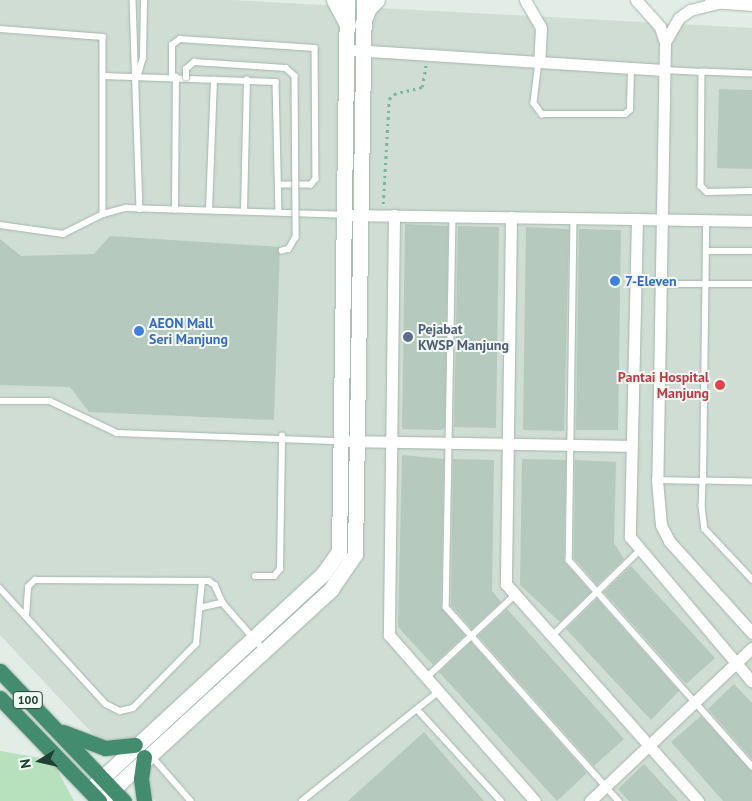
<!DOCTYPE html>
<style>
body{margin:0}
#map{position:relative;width:752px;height:801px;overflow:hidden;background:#e1ede6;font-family:"PT Sans",sans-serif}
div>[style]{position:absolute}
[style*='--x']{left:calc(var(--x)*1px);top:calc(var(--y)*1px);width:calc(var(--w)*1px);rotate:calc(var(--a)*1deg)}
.built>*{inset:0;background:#cfddd4}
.green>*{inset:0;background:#b7e1bc}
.building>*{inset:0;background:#b6c9be}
.path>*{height:2.5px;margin-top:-1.25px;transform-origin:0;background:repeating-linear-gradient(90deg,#7eb59a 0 2.5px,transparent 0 6.5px)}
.roads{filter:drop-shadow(0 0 1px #a3b6ac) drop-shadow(0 0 1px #a3b6ac)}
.service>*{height:5.5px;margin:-2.75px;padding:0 2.75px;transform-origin:2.75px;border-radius:2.75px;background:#fff}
.minor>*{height:11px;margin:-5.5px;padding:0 5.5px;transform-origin:5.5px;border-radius:5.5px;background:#fff}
.tertiary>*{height:15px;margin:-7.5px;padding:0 7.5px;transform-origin:7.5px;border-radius:7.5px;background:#fff}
.secondary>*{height:15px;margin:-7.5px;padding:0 7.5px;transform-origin:7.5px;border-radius:7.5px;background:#fff}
.trunk>*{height:15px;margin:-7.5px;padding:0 7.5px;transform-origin:7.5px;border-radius:7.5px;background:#448c6f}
.bridges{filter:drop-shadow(0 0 1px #a3b6ac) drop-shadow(0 0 1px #a3b6ac)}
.service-bridge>*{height:5.5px;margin:-2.75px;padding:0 2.75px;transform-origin:2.75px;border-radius:2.75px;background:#fff}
.dots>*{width:14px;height:14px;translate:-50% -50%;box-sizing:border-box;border:2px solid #f2f9f5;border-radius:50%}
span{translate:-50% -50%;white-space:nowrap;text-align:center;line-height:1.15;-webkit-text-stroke:4px #f2f9f5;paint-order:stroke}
.shield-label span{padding:1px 4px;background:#f2f9f5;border:1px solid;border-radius:4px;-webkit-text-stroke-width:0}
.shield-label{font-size:12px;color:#1f4032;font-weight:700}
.shop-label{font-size:14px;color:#366cbe;font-weight:700}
.left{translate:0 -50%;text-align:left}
.service-label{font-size:14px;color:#4e5e75;font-weight:700}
.health-label{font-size:14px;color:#be3a42;font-weight:700}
.right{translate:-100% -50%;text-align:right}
.north{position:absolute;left:15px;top:736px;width:50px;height:50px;-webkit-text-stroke:4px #f2f9f5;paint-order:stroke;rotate:260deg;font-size:14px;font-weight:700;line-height:20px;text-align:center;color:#1f4032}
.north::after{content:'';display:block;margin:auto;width:18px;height:22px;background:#1f4032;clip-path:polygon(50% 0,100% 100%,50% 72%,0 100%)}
</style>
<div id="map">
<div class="built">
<i style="clip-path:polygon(0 0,232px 0,752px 28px,752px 801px,156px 801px,0 635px)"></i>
</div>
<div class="green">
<i style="clip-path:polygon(0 751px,52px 760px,74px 801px,0 801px)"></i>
</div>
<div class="building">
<i style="clip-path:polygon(719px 89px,752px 90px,752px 169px,717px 168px)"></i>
<i style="clip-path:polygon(405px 224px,448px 226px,445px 427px,441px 430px,402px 429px)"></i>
<i style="clip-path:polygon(458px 226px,499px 227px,496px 428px,454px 427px)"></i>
<i style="clip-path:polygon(526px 227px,569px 229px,564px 431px,523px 430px)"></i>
<i style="clip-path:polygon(579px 229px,621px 230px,618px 430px,576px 430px)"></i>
<i style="clip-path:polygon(110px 236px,280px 247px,274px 420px,89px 412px,70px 387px,0 385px,0 239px,21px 256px,94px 254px)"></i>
<i style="clip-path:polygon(402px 455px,444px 459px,441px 607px,465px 635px,433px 665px,398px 627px)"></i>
<i style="clip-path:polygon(453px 459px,494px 460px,492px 591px,501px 602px,472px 629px,451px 605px)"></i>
<i style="clip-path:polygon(522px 459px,566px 460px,564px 561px,591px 592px,560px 622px,520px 585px)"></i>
<i style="clip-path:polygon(575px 460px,616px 462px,614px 543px,624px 559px,597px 585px,574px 558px)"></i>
<i style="clip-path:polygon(631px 566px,715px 658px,686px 684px,604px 592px)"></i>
<i style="clip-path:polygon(597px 599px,679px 691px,651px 720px,566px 629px)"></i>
<i style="clip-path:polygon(507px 609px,624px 739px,594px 766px,478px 636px)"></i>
<i style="clip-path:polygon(471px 642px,587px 773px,557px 801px,439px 672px)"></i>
<i style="clip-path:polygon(734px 684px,752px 703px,752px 759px,708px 709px)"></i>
<i style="clip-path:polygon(701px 716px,752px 771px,752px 801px,723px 801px,671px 742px)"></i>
<i style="clip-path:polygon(424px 732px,484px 801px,348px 801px)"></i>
<i style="clip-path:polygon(644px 764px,678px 801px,629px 801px,618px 789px)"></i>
</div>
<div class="path">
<i style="--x:383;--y:204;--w:105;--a:-86.7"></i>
<i style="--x:389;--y:99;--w:7;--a:-45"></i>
<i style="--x:394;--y:94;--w:29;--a:-14"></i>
<i style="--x:422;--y:87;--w:22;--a:-80"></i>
</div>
<div class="roads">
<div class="service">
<i style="--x:133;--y:0;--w:209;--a:88.1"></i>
<i style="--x:0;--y:29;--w:103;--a:4.4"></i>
<i style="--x:103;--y:37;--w:177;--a:90"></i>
<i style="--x:539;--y:62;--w:41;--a:97"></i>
<i style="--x:534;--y:103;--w:14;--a:54"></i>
<i style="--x:542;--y:114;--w:83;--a:0"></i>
<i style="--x:625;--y:114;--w:6;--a:-39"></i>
<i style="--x:630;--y:110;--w:42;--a:-88.6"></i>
<i style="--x:665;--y:70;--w:37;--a:3"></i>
<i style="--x:752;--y:74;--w:50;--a:-177.7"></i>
<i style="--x:702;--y:72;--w:114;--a:90.5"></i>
<i style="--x:701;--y:186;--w:8;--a:45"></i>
<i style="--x:707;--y:192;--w:45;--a:-1.3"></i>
<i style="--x:138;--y:75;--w:18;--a:-74"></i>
<i style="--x:143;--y:58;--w:58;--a:-89"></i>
<i style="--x:103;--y:76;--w:173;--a:2"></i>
<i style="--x:276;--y:82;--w:130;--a:88.7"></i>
<i style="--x:172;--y:77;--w:32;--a:-90"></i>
<i style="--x:172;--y:45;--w:10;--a:-37"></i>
<i style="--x:180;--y:39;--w:135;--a:3.8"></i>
<i style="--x:315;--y:48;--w:131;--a:89.6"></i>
<i style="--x:316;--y:179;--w:8;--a:130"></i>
<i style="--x:311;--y:185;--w:32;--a:180"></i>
<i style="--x:175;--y:210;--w:133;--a:-89.6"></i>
<i style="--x:209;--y:210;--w:130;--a:-87.8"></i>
<i style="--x:244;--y:211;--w:131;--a:-88.7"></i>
<i style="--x:453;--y:216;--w:391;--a:91"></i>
<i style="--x:446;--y:607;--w:260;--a:48.3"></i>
<i style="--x:574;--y:217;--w:343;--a:90.8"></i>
<i style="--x:569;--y:560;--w:276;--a:48.4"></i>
<i style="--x:0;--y:225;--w:64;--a:8.1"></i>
<i style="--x:63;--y:234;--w:45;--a:-26.6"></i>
<i style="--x:103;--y:214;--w:24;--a:-15"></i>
<i style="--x:126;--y:208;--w:218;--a:1.8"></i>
<i style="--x:706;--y:251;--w:46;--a:0"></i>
<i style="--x:662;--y:284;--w:90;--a:0"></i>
<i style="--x:0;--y:401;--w:50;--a:0"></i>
<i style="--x:50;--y:401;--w:74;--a:25.5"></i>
<i style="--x:117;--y:433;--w:223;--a:2.1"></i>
<i style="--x:657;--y:480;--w:46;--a:1.2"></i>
<i style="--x:703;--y:481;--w:261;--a:-89.3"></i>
<i style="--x:752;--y:482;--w:49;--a:-178.8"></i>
<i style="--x:703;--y:481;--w:25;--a:92"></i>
<i style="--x:702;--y:506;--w:23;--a:83"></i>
<i style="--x:705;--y:529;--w:69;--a:46.8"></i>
<i style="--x:255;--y:576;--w:19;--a:0"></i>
<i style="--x:274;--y:576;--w:9;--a:-49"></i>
<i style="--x:280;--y:569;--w:133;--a:-89.1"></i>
<i style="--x:0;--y:588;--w:157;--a:47.6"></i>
<i style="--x:106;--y:704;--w:16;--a:27"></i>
<i style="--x:120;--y:711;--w:13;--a:-13"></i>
<i style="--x:133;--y:708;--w:90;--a:-45.5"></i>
<i style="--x:196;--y:644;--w:63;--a:-84.6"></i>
<i style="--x:223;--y:603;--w:61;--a:49"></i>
<i style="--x:26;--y:617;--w:30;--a:-86"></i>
<i style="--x:28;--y:587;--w:10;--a:-45"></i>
<i style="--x:35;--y:580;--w:174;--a:0.3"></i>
<i style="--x:209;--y:581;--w:7;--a:34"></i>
<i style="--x:215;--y:585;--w:20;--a:66"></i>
<i style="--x:223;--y:603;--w:23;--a:167"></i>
<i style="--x:552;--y:636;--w:122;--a:-44.3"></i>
<i style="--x:426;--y:678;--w:119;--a:-43"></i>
<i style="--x:418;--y:710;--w:123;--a:47.6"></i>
<i style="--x:150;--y:754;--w:62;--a:48.9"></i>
<i style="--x:302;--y:801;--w:174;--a:-38.7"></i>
</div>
<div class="minor">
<i style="--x:525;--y:0;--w:32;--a:60"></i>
<i style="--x:541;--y:28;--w:34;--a:93"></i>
<i style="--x:636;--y:0;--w:36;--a:48"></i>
<i style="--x:660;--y:27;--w:16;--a:72"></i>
<i style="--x:665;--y:42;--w:438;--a:91"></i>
<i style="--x:657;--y:480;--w:45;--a:84.9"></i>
<i style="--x:661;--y:525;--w:18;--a:63"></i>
<i style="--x:669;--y:541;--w:124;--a:47.9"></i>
<i style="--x:665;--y:42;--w:28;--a:-60"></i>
<i style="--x:679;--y:18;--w:14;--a:-36"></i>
<i style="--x:690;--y:10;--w:32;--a:-14"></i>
<i style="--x:355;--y:50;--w:311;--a:3.7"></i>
<i style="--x:344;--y:215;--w:293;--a:0.8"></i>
<i style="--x:637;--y:219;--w:318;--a:91.3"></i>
<i style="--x:630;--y:537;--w:189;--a:49.9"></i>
<i style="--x:394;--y:215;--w:420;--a:90.7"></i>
<i style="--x:389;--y:635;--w:221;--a:48.7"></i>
<i style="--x:511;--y:217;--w:367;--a:90.8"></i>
<i style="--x:506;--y:584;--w:290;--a:48.5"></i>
<i style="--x:637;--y:219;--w:115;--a:1"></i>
<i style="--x:350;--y:441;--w:281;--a:1"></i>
<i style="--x:590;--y:801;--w:223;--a:-43.4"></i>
</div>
<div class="tertiary">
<i style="--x:89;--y:790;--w:318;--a:-42.7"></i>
<i style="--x:323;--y:574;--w:28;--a:-55"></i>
<i style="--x:339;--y:551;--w:551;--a:-89.17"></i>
<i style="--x:100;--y:801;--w:314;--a:-42.5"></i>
<i style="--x:331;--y:589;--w:42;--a:-55.6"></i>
<i style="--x:355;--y:554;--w:554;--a:-89.07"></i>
</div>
<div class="secondary">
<i style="--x:334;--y:0;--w:26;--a:62"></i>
<i style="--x:712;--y:0;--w:40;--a:4.3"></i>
<i style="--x:362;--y:25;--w:18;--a:-68"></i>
<i style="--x:369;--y:8;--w:11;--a:-45"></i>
</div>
<div class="trunk">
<i style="--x:0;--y:671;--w:180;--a:46.4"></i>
<i style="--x:0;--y:698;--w:143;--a:46.1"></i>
<i style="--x:63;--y:732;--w:45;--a:20.9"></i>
<i style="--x:105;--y:748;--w:30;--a:-6"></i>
<i style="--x:144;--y:757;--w:22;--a:98"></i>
<i style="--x:141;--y:779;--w:22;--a:82"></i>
</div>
</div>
<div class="bridges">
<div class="service-bridge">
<i style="--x:186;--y:78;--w:9;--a:-90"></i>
<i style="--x:186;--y:69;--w:11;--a:-41"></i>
<i style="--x:194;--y:62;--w:92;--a:3.7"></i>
<i style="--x:286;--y:68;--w:12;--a:42"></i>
<i style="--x:295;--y:76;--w:161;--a:89.6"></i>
<i style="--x:296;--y:237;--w:14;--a:120"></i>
<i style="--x:289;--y:249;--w:7;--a:164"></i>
</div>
</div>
<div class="dots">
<i style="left:615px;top:281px;background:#3f7fe0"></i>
<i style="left:139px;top:331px;background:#3f7fe0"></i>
<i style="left:408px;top:337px;background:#5c6f8a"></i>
<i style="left:720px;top:385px;background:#e0444e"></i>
</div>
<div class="shield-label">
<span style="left:28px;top:700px">100</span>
</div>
<div class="shop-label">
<span class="left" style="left:625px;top:281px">7-Eleven</span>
<span class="left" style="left:149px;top:331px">AEON Mall<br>Seri Manjung</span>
</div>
<div class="service-label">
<span class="left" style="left:418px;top:337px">Pejabat<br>KWSP Manjung</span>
</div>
<div class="health-label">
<span class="right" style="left:709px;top:385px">Pantai Hospital<br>Manjung</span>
</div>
<div class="north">N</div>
</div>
